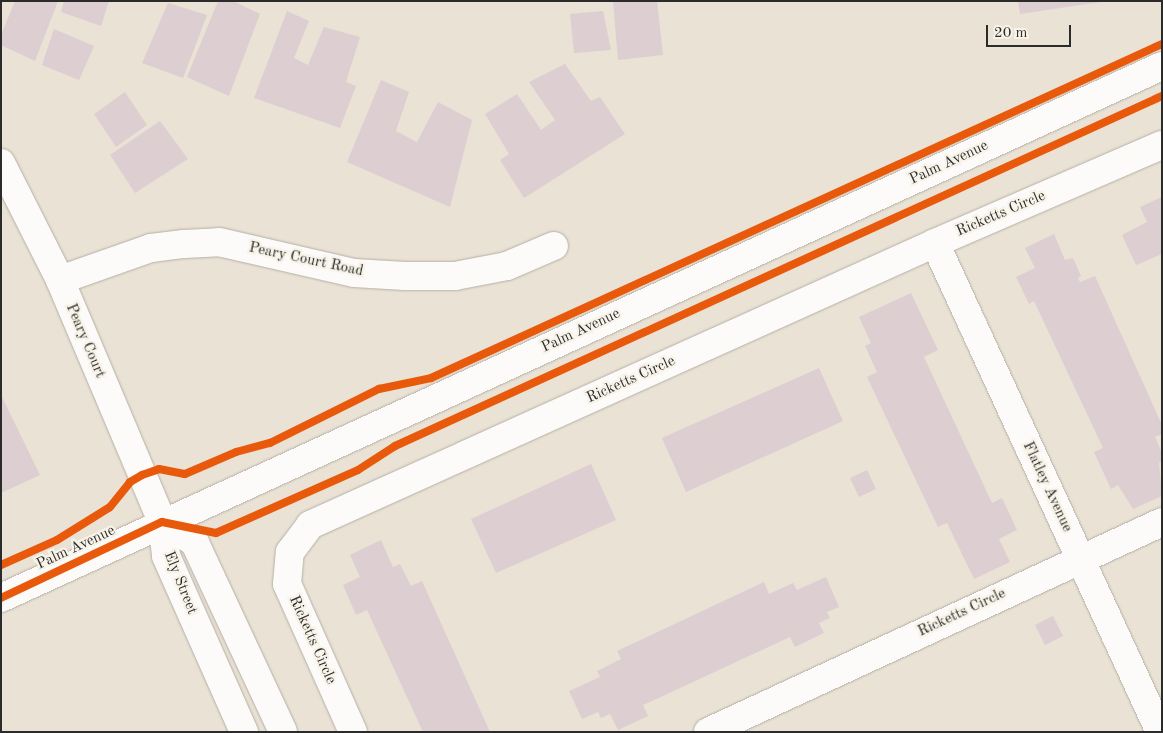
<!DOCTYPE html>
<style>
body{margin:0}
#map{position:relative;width:1163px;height:733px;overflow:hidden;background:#eae2d4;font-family:"Old Standard TT",serif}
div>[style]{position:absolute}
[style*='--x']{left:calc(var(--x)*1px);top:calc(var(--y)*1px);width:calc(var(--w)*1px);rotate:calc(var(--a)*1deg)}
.building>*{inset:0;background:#ddced2}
.roads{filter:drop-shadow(0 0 1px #b4afa7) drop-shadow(0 0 1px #b4afa7)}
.minor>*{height:28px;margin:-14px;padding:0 14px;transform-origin:14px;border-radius:14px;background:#fcfbf9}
.major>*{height:28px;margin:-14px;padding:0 14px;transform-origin:14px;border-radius:14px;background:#fcfbf9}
.cycleway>*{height:8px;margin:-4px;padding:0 4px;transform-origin:4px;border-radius:4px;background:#e8590c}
span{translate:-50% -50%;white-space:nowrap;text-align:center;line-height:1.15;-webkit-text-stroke:4.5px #f7f3e8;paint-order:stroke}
.street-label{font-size:15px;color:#2b2b2b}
.frame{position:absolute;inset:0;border:2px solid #2b2b2b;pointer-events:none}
.scale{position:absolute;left:986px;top:25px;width:85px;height:22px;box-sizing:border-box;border:2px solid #2b2b2b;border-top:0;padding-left:6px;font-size:15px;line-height:18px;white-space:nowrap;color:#2b2b2b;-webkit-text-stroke:4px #f7f3e8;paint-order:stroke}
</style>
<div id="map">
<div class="building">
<i style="clip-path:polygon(15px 1px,58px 1px,35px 61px,1px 45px,1px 35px)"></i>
<i style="clip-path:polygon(64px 1px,109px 1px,101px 26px,61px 12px)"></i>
<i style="clip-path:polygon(218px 1px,233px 1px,260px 14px,229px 96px,187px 77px)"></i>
<i style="clip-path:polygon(613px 1px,657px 1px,663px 55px,618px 60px)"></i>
<i style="clip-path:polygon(1018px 1px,1101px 1px,1101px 2px,1020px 14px)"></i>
<i style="clip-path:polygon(168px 3px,207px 15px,183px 78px,142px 63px)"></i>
<i style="clip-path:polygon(287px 11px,309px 21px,294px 58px,308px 65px,324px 27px,360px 37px,346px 82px,356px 86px,340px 128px,254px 98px)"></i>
<i style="clip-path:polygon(603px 11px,611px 50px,574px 53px,570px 14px)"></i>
<i style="clip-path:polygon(54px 29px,94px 46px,79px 80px,42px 65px)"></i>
<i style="clip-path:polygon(565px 64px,591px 101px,600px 97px,625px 134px,524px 198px,500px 160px,509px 154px,485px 114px,517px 94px,541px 130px,555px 120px,529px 82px)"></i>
<i style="clip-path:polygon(381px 80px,409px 92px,396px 131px,417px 142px,438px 102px,472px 120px,450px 207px,347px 162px)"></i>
<i style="clip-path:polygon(125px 92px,147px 125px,116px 147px,94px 114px)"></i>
<i style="clip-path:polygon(160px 121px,188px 159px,135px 193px,110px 155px)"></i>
<i style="clip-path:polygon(1162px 197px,1162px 254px,1136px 265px,1122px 235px,1147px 222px,1140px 207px)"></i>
<i style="clip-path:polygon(1054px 234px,1065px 260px,1073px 258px,1081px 276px,1078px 278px,1080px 282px,1095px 276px,1162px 425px,1162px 434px,1155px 437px,1162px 453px,1162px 461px,1159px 463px,1162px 496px,1133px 509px,1118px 485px,1111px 489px,1094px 452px,1103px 448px,1034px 301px,1029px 304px,1016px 277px,1035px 268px,1025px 248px)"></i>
<i style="clip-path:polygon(911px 293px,938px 350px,924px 357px,992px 503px,1002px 498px,1017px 530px,999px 539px,1010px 562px,974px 579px,947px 523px,938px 527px,867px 377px,877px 372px,865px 346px,871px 343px,859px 317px)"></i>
<i style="clip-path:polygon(819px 368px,843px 421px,686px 492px,662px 438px)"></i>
<i style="clip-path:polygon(1px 395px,40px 475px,1px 493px)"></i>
<i style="clip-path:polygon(591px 464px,616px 520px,496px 573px,471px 519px)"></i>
<i style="clip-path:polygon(867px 470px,876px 489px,859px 497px,850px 478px)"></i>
<i style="clip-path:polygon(381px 540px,393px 567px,400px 564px,411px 586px,422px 581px,490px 732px,423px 732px,367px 610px,356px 615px,343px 585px,360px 577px,350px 555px)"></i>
<i style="clip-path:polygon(826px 577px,839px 607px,827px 612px,830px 618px,819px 623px,824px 633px,795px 647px,790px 637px,650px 702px,643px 705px,648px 716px,618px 730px,610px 714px,601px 718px,598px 712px,582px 719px,569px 691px,600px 677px,597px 671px,621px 659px,617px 651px,764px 582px,769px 594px,793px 583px,797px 590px)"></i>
<i style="clip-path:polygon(1053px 616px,1063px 636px,1045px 645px,1035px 625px)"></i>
</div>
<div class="roads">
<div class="minor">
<i style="--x:1;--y:163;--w:131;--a:63.2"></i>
<i style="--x:60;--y:280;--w:263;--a:67.1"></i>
<i style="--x:162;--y:522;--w:34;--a:83"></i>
<i style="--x:166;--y:556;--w:193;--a:66.1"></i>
<i style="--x:935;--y:243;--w:538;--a:65.29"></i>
<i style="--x:60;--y:280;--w:96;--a:-19.4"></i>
<i style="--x:151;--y:248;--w:33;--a:-7"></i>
<i style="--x:184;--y:244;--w:35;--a:-3"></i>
<i style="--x:219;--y:242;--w:139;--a:12.9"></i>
<i style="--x:354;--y:273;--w:51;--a:3.4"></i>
<i style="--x:405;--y:276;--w:50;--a:0"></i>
<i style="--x:455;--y:276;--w:53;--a:-10.9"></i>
<i style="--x:507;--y:266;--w:51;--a:-23.1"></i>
<i style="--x:162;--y:522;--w:39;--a:32"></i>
<i style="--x:195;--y:543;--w:208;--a:65"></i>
<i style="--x:353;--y:732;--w:162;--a:-114"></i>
<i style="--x:287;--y:584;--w:32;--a:-85"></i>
<i style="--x:290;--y:552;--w:34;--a:-53"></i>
<i style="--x:310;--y:525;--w:686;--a:-24.28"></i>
<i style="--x:935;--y:243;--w:247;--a:-23.4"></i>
<i style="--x:708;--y:732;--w:500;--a:-24.82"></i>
</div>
<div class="major">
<i style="--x:1;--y:598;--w:1277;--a:-24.62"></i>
</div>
</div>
<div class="cycleway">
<i style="--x:1;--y:565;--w:61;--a:-24.1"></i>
<i style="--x:57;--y:540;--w:62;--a:-31.9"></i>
<i style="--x:110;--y:507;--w:32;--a:-51"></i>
<i style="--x:130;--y:482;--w:14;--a:-30"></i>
<i style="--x:142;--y:475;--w:18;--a:-19"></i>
<i style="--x:159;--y:469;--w:26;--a:11"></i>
<i style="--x:185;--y:474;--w:56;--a:-23.3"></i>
<i style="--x:236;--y:452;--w:35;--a:-15"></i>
<i style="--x:270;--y:443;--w:122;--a:-26.4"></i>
<i style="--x:379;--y:389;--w:53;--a:-11.9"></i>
<i style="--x:431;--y:378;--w:804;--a:-24.56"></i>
<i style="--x:1;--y:598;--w:178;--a:-25.3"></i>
<i style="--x:162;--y:522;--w:55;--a:11.5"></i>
<i style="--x:216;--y:533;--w:155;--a:-23.9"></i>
<i style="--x:358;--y:470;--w:44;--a:-33"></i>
<i style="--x:395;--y:446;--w:843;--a:-24.53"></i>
</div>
<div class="street-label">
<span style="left:949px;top:163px;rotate:-25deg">Palm Avenue</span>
<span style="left:1001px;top:214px;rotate:-23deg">Ricketts Circle</span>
<span style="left:306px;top:260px;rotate:12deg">Peary Court Road</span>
<span style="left:581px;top:331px;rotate:-25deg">Palm Avenue</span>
<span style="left:85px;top:341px;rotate:67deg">Peary Court</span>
<span style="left:631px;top:380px;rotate:-24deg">Ricketts Circle</span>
<span style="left:1047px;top:487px;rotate:65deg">Flatley Avenue</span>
<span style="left:76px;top:548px;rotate:-25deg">Palm Avenue</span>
<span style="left:180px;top:583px;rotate:68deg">Ely Street</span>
<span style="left:962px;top:613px;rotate:-25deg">Ricketts Circle</span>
<span style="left:312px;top:640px;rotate:66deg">Ricketts Circle</span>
</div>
<div class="frame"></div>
<div class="scale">20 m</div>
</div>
